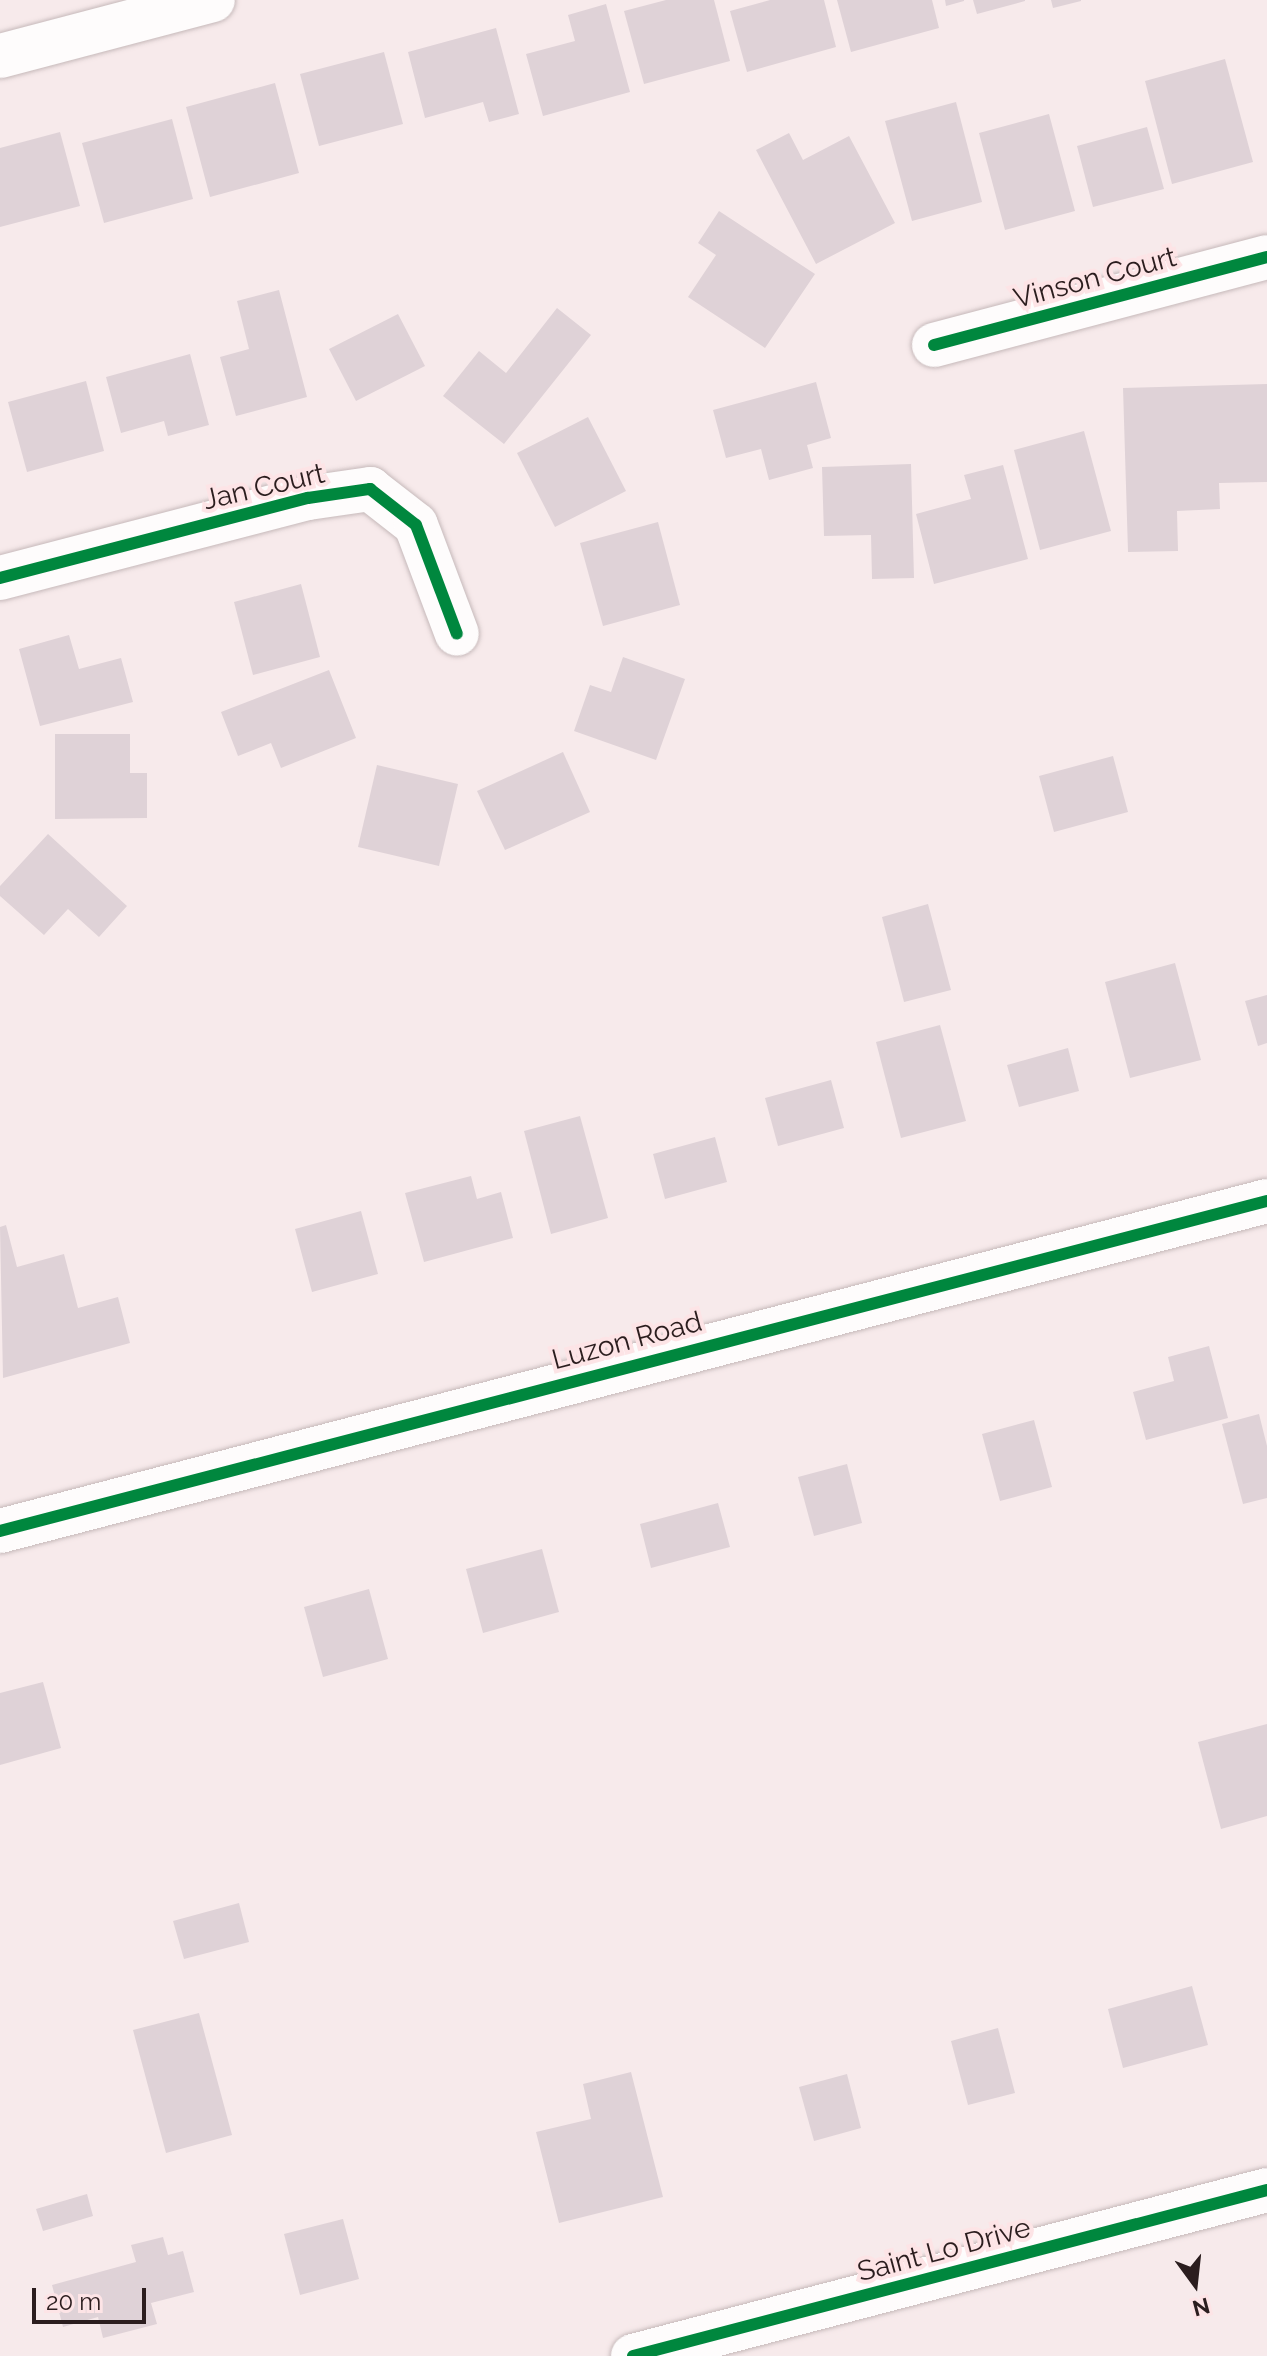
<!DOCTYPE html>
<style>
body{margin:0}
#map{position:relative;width:1267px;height:2356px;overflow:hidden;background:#f7eaeb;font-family:Raleway,sans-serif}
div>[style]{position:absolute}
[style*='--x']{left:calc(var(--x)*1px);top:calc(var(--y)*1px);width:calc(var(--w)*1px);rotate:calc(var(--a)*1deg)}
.building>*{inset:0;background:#dfd2d7}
.roads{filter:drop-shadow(0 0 2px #c6b9ba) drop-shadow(0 0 2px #c6b9ba)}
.minor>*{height:44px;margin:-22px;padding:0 22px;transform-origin:22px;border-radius:22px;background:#fefcfc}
.cycleway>*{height:12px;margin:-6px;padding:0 6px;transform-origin:6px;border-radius:6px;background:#00873e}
span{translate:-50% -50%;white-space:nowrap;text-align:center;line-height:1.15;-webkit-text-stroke:8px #fde4e6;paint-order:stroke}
.street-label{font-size:28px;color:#2b1d1e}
.north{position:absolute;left:1155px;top:2244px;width:80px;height:80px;-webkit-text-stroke:6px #fde4e6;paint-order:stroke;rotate:165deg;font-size:22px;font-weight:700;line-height:32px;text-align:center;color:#2b1d1e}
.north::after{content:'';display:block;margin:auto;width:28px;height:36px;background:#2b1d1e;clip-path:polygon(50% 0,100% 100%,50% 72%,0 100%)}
.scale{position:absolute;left:32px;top:2288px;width:114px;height:36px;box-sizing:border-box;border:4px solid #2b1d1e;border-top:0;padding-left:10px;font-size:24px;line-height:28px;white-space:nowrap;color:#2b1d1e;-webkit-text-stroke:6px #fde4e6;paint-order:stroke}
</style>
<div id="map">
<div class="building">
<i style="clip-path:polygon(666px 0,714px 0,730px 61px,644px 84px,624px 11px)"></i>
<i style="clip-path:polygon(770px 0,824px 0,836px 47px,747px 72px,730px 11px)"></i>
<i style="clip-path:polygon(837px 0,932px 0,939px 28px,851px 52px)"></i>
<i style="clip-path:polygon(945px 0,964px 0,964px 1px,946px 6px)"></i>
<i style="clip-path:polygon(973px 0,1025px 0,1025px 1px,977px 14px)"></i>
<i style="clip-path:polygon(1051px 0,1081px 0,1081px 1px,1053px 8px)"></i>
<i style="clip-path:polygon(606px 4px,630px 92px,543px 116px,526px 54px,575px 41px,568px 15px)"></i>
<i style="clip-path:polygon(496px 28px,519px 114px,489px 122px,483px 102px,425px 118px,408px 52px)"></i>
<i style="clip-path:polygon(384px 52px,403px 124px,319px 146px,300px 74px)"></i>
<i style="clip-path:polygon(1225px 59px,1253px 162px,1172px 184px,1145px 81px)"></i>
<i style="clip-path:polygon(275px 83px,299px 173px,210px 197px,186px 107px)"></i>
<i style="clip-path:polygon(956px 102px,982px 202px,912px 221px,885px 121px)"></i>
<i style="clip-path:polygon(1049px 114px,1075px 211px,1005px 230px,979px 133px)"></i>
<i style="clip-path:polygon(172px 119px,193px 199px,104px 223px,82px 143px)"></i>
<i style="clip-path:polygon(1147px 127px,1164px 189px,1093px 207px,1077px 146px)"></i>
<i style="clip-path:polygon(60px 132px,80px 206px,0 227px,0 148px)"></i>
<i style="clip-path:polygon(789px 133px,803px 160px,849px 136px,895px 223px,816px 264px,756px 150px)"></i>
<i style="clip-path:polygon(719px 211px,815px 274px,765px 348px,688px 297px,716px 255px,698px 243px)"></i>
<i style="clip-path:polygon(279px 290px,307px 397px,236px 416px,220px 357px,249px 349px,237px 301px)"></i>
<i style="clip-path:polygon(557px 308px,591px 335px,504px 444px,443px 396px,479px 351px,506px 373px)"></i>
<i style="clip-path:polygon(398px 314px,425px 366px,356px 401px,329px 349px)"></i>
<i style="clip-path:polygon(190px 354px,209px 425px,168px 436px,164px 421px,121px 433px,106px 377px)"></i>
<i style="clip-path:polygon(86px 381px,104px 451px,27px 472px,8px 402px)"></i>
<i style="clip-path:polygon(816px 382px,831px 438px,807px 445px,813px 468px,769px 480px,761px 449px,726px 458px,713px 410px)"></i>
<i style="clip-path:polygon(1267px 384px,1267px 482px,1219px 483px,1220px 509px,1177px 511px,1178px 551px,1128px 552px,1123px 388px)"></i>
<i style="clip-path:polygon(588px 417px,626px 491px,555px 527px,517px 453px)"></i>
<i style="clip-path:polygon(1084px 431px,1111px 531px,1040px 550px,1014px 450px)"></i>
<i style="clip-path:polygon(911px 464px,914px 578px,872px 579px,871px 535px,824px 536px,822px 467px)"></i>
<i style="clip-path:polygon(1003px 465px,1028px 559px,934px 584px,916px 514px,971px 499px,964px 475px)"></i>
<i style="clip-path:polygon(658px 522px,680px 605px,603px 626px,580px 543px)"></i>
<i style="clip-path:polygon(301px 584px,320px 657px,253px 675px,234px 602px)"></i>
<i style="clip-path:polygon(69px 635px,79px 669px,121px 658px,133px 702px,40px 726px,19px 649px)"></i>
<i style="clip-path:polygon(623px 657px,685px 679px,656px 760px,574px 731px,590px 685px,611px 692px)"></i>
<i style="clip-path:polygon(329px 670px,356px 738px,281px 768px,271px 743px,238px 756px,221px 712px)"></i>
<i style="clip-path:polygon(55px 734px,130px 734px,130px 773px,147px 773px,147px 818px,55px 819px)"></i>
<i style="clip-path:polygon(563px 752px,590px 812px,505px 850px,477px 791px)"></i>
<i style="clip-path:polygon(1113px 756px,1128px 812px,1054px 832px,1039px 776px)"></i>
<i style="clip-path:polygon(377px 765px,458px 784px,439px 866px,358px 847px)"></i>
<i style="clip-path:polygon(48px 834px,127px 906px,99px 937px,68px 909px,44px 935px,0 896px,0 886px)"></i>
<i style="clip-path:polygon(928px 904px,951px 990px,904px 1002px,882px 917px)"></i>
<i style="clip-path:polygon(1175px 963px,1201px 1060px,1130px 1078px,1105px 982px)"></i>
<i style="clip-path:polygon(1267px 995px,1267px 1043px,1258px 1046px,1245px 1001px)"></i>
<i style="clip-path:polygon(940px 1025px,966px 1121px,901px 1138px,876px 1042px)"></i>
<i style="clip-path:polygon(1068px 1048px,1079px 1091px,1019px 1107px,1007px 1065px)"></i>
<i style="clip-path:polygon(831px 1080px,844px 1128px,778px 1146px,765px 1098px)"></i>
<i style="clip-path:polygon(580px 1116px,608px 1218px,551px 1234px,524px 1131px)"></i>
<i style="clip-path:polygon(715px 1137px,727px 1182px,665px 1199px,653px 1154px)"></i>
<i style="clip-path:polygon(471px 1176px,477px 1199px,501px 1192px,513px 1238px,424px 1262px,405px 1193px)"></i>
<i style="clip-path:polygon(361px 1211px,378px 1274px,312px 1292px,295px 1229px)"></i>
<i style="clip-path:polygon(6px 1225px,17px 1267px,64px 1254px,78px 1308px,118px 1297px,130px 1343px,3px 1378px,0 1227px)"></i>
<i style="clip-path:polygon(1209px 1346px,1228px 1418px,1146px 1440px,1133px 1392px,1174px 1381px,1168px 1357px)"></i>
<i style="clip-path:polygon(1259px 1414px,1267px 1446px,1267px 1498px,1243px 1504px,1222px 1424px)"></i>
<i style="clip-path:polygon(1034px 1420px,1052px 1487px,1000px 1501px,982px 1434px)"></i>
<i style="clip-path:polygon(847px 1464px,862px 1523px,814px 1536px,798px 1477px)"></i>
<i style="clip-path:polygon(718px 1503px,730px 1547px,651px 1568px,640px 1524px)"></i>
<i style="clip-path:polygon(542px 1549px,559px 1612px,483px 1633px,466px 1569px)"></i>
<i style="clip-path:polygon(369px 1589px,388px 1659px,323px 1677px,304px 1607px)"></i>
<i style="clip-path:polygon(43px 1682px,61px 1748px,0 1765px,0 1693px)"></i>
<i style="clip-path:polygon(1267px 1724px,1267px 1816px,1221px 1829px,1198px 1742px)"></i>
<i style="clip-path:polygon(239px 1903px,249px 1942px,184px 1959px,173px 1921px)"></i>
<i style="clip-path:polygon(1192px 1986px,1208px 2045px,1123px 2068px,1108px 2009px)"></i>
<i style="clip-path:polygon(199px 2013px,232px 2135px,166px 2153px,133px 2030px)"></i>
<i style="clip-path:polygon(998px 2028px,1015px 2093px,968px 2105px,951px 2041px)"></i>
<i style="clip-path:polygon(631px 2072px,663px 2197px,559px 2223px,536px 2132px,591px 2119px,583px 2084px)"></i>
<i style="clip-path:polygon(847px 2074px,861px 2128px,814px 2141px,799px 2087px)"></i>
<i style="clip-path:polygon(87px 2194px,93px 2216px,43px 2231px,36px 2209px)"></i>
<i style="clip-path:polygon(343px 2219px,359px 2279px,300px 2295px,284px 2234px)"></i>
<i style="clip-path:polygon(163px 2237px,168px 2255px,183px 2251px,194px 2292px,151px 2303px,157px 2324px,103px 2338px,98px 2317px,63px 2327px,52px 2285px,136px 2262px,131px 2245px)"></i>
</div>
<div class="roads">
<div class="minor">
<i style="--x:0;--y:56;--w:220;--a:-14.7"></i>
<i style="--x:934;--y:345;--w:344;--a:-14.8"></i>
<i style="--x:0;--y:578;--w:318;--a:-14.6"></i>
<i style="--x:308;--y:498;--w:63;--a:-8.3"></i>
<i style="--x:370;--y:489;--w:58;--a:38"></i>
<i style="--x:416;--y:525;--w:116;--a:69.4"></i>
<i style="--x:0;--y:1531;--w:1309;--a:-14.6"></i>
<i style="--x:633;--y:2356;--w:655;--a:-14.67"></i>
</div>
</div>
<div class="cycleway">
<i style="--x:934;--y:345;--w:344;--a:-14.8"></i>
<i style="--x:0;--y:578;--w:318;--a:-14.6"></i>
<i style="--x:308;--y:498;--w:63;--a:-8.3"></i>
<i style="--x:370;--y:489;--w:58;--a:38"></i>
<i style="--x:416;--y:525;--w:116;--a:69.4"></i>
<i style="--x:0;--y:1531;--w:1309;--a:-14.6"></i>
<i style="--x:633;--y:2356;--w:655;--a:-14.67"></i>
</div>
<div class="street-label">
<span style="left:1095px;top:278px;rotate:-15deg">Vinson Court</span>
<span style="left:264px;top:487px;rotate:-13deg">Jan Court</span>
<span style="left:627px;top:1341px;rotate:-15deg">Luzon Road</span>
<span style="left:944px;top:2250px;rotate:-15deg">Saint Lo Drive</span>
</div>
<div class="north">N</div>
<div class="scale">20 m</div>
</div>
